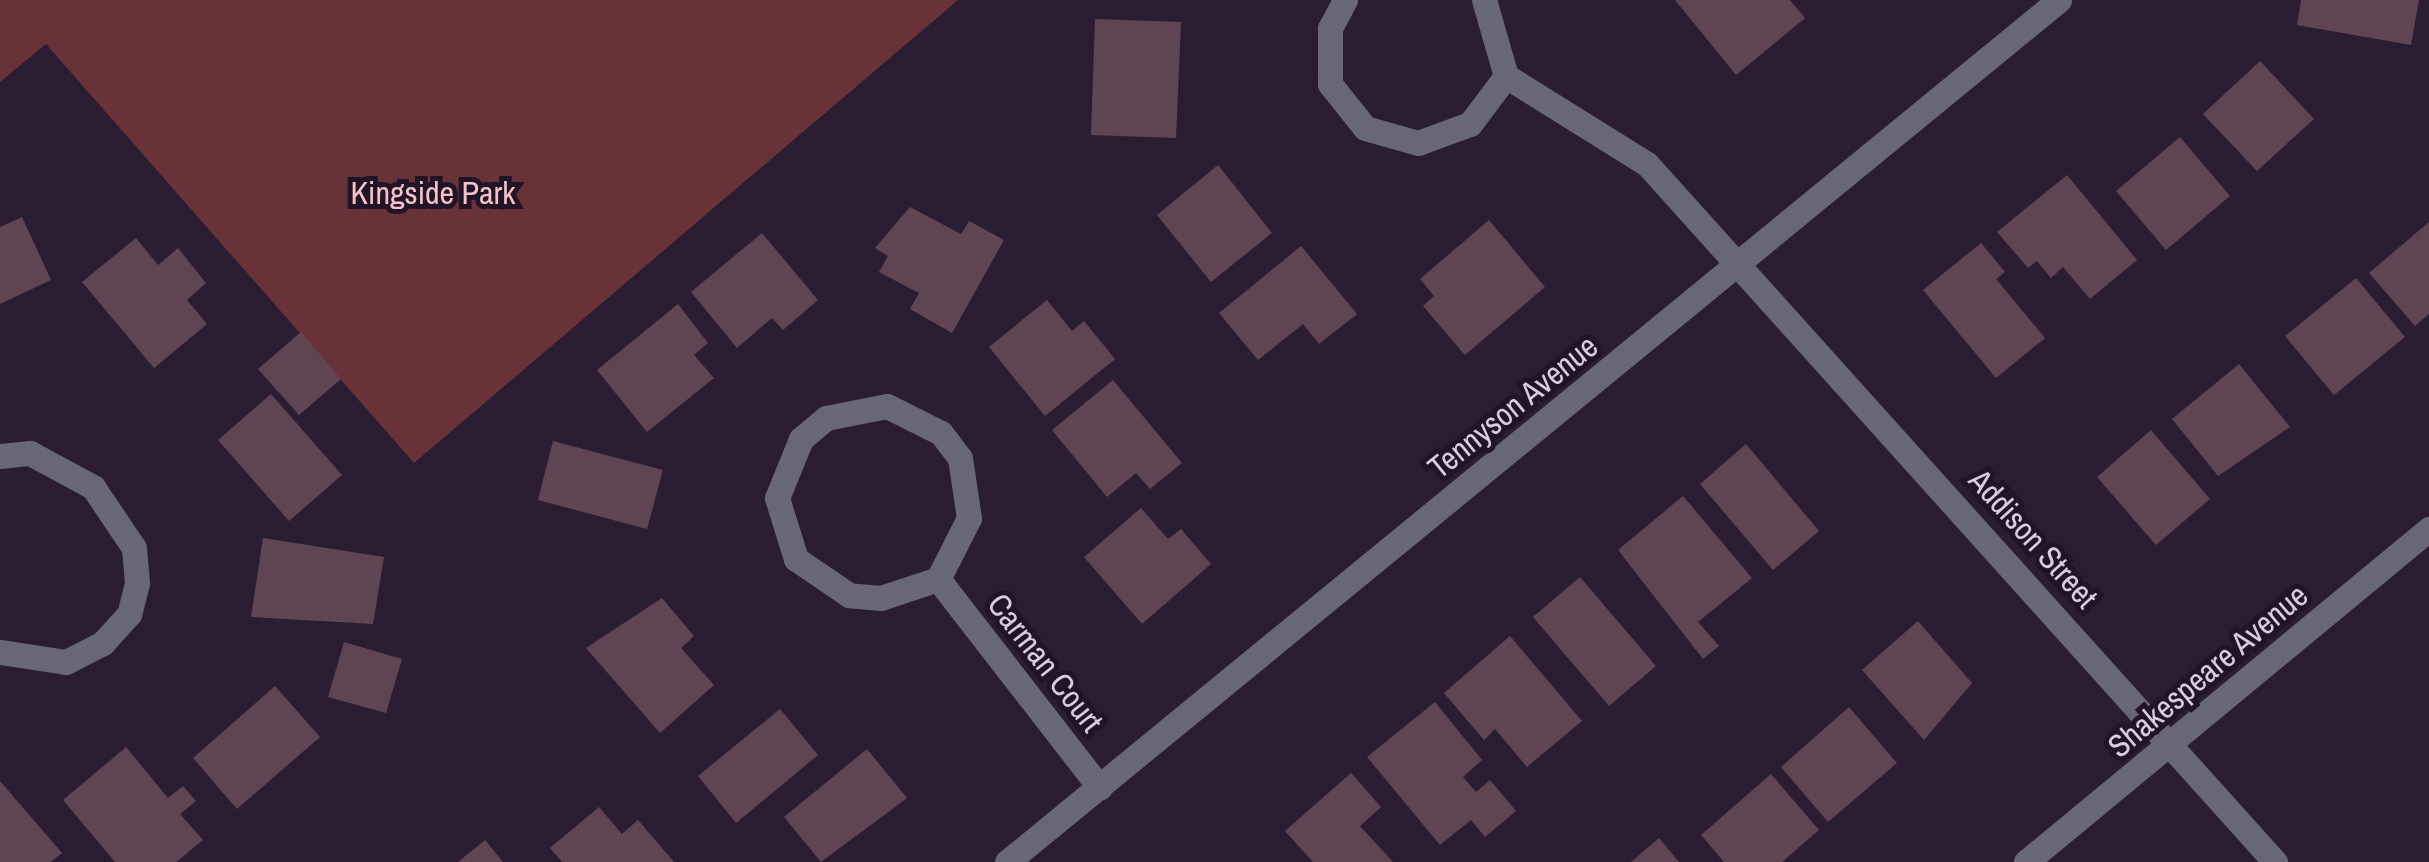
<!DOCTYPE html>
<style>
body{margin:0}
#map{position:relative;width:2429px;height:862px;overflow:hidden;background:#2b1d31;font-family:"Archivo Narrow",sans-serif}
div>[style]{position:absolute}
[style*='--x']{left:calc(var(--x)*1px);top:calc(var(--y)*1px);width:calc(var(--w)*1px);rotate:calc(var(--a)*1deg)}
.green>*{inset:0;background:#683238}
.building>*{inset:0;background:#5f4553}
.minor>*{height:25px;margin:-12.5px;padding:0 12.5px;transform-origin:12.5px;border-radius:12.5px;background:#686874}
span{translate:-50% -50%;white-space:nowrap;text-align:center;line-height:1.15;-webkit-text-stroke:10px #211427;paint-order:stroke}
.park-label{font-size:32px;color:#f4c3c6}
.street-label{font-size:32px;color:#d7cedc}
</style>
<div id="map">
<div class="green">
<i style="clip-path:polygon(0 0,958px 0,414px 463px,46px 44px,0 82px)"></i>
</div>
<div class="building">
<i style="clip-path:polygon(1675px 0,1790px 0,1805px 18px,1736px 75px)"></i>
<i style="clip-path:polygon(2301px 0,2419px 0,2411px 45px,2297px 25px)"></i>
<i style="clip-path:polygon(1095px 19px,1181px 22px,1176px 138px,1091px 135px)"></i>
<i style="clip-path:polygon(2260px 61px,2314px 119px,2257px 171px,2203px 114px)"></i>
<i style="clip-path:polygon(2180px 137px,2230px 196px,2166px 250px,2116px 191px)"></i>
<i style="clip-path:polygon(1218px 165px,1272px 233px,1211px 282px,1157px 215px)"></i>
<i style="clip-path:polygon(2067px 175px,2137px 260px,2090px 299px,2063px 267px,2051px 278px,2037px 261px,2028px 268px,1997px 232px)"></i>
<i style="clip-path:polygon(910px 207px,961px 234px,969px 221px,1004px 240px,952px 333px,910px 309px,919px 293px,879px 272px,888px 256px,875px 248px)"></i>
<i style="clip-path:polygon(22px 217px,51px 280px,0 304px,0 227px)"></i>
<i style="clip-path:polygon(1489px 220px,1545px 287px,1465px 355px,1423px 306px,1434px 296px,1420px 279px)"></i>
<i style="clip-path:polygon(2429px 222px,2429px 314px,2415px 326px,2369px 273px)"></i>
<i style="clip-path:polygon(762px 233px,818px 300px,783px 330px,772px 318px,737px 348px,691px 292px)"></i>
<i style="clip-path:polygon(136px 238px,158px 265px,178px 248px,206px 283px,187px 300px,207px 324px,154px 368px,82px 282px)"></i>
<i style="clip-path:polygon(1981px 243px,2005px 272px,1996px 279px,2045px 338px,1996px 378px,1923px 290px)"></i>
<i style="clip-path:polygon(1301px 246px,1357px 314px,1319px 344px,1303px 324px,1258px 360px,1219px 313px)"></i>
<i style="clip-path:polygon(2356px 278px,2405px 337px,2334px 395px,2285px 336px)"></i>
<i style="clip-path:polygon(1047px 300px,1072px 331px,1084px 321px,1115px 359px,1045px 416px,989px 347px)"></i>
<i style="clip-path:polygon(678px 304px,708px 343px,694px 355px,714px 378px,647px 432px,597px 370px)"></i>
<i style="clip-path:polygon(301px 332px,341px 379px,299px 415px,258px 369px)"></i>
<i style="clip-path:polygon(2239px 364px,2290px 427px,2218px 476px,2172px 419px)"></i>
<i style="clip-path:polygon(1113px 380px,1182px 463px,1150px 489px,1136px 473px,1107px 497px,1052px 430px)"></i>
<i style="clip-path:polygon(271px 394px,342px 475px,289px 521px,218px 440px)"></i>
<i style="clip-path:polygon(2151px 430px,2210px 499px,2156px 545px,2097px 477px)"></i>
<i style="clip-path:polygon(553px 441px,663px 470px,647px 529px,538px 500px)"></i>
<i style="clip-path:polygon(1746px 444px,1819px 531px,1773px 570px,1700px 484px)"></i>
<i style="clip-path:polygon(1683px 496px,1752px 578px,1698px 622px,1719px 646px,1703px 659px,1618px 550px)"></i>
<i style="clip-path:polygon(1141px 508px,1168px 539px,1181px 529px,1211px 564px,1142px 624px,1084px 557px)"></i>
<i style="clip-path:polygon(263px 538px,384px 557px,373px 624px,251px 617px)"></i>
<i style="clip-path:polygon(1580px 577px,1656px 666px,1609px 706px,1533px 617px)"></i>
<i style="clip-path:polygon(662px 598px,694px 636px,681px 648px,714px 685px,660px 733px,586px 648px)"></i>
<i style="clip-path:polygon(1918px 621px,1972px 683px,1924px 740px,1862px 670px)"></i>
<i style="clip-path:polygon(1510px 636px,1582px 721px,1527px 767px,1495px 729px,1484px 740px,1444px 693px)"></i>
<i style="clip-path:polygon(344px 642px,402px 659px,386px 713px,328px 697px)"></i>
<i style="clip-path:polygon(275px 686px,320px 737px,237px 809px,193px 758px)"></i>
<i style="clip-path:polygon(1435px 702px,1482px 760px,1463px 777px,1476px 792px,1490px 780px,1516px 811px,1485px 837px,1471px 820px,1440px 845px,1367px 757px)"></i>
<i style="clip-path:polygon(1849px 707px,1897px 763px,1828px 822px,1781px 767px)"></i>
<i style="clip-path:polygon(780px 709px,818px 755px,736px 823px,698px 776px)"></i>
<i style="clip-path:polygon(126px 747px,168px 798px,183px 786px,196px 801px,180px 814px,203px 840px,176px 862px,115px 862px,63px 800px)"></i>
<i style="clip-path:polygon(867px 749px,907px 798px,821px 862px,784px 817px)"></i>
<i style="clip-path:polygon(1351px 773px,1381px 807px,1360px 826px,1393px 862px,1313px 862px,1285px 831px)"></i>
<i style="clip-path:polygon(1771px 774px,1819px 830px,1782px 862px,1724px 862px,1701px 835px)"></i>
<i style="clip-path:polygon(0 781px,62px 853px,51px 862px,0 862px)"></i>
<i style="clip-path:polygon(599px 807px,622px 834px,638px 820px,674px 862px,562px 862px,550px 848px)"></i>
<i style="clip-path:polygon(1659px 838px,1679px 862px,1631px 862px)"></i>
<i style="clip-path:polygon(485px 840px,503px 862px,458px 862px)"></i>
</div>
<div class="minor">
<i style="--x:1345;--y:0;--w:32;--a:118"></i>
<i style="--x:1330;--y:28;--w:56;--a:90"></i>
<i style="--x:1330;--y:84;--w:56;--a:51.5"></i>
<i style="--x:1365;--y:128;--w:55;--a:15.8"></i>
<i style="--x:1418;--y:143;--w:55;--a:-20.1"></i>
<i style="--x:1470;--y:124;--w:60;--a:-53.1"></i>
<i style="--x:1506;--y:76;--w:79;--a:-106.1"></i>
<i style="--x:1506;--y:76;--w:166;--a:32"></i>
<i style="--x:1647;--y:164;--w:939;--a:48.02"></i>
<i style="--x:0;--y:456;--w:30;--a:-6"></i>
<i style="--x:30;--y:453;--w:72;--a:28.4"></i>
<i style="--x:93;--y:487;--w:73;--a:56.1"></i>
<i style="--x:134;--y:548;--w:35;--a:85"></i>
<i style="--x:137;--y:583;--w:32;--a:104"></i>
<i style="--x:129;--y:614;--w:39;--a:132"></i>
<i style="--x:103;--y:643;--w:42;--a:152.8"></i>
<i style="--x:66;--y:662;--w:67;--a:-171.4"></i>
<i style="--x:938;--y:579;--w:60;--a:161.6"></i>
<i style="--x:881;--y:598;--w:32;--a:-175"></i>
<i style="--x:849;--y:595;--w:64;--a:-145.8"></i>
<i style="--x:796;--y:559;--w:64;--a:-107.3"></i>
<i style="--x:777;--y:498;--w:64;--a:-67.9"></i>
<i style="--x:801;--y:439;--w:33;--a:-40"></i>
<i style="--x:826;--y:418;--w:62;--a:-11.1"></i>
<i style="--x:887;--y:406;--w:60;--a:26.6"></i>
<i style="--x:941;--y:433;--w:31;--a:53"></i>
<i style="--x:960;--y:458;--w:61;--a:81.5"></i>
<i style="--x:969;--y:518;--w:68;--a:116.9"></i>
<i style="--x:938;--y:579;--w:264;--a:52.2"></i>
<i style="--x:1007;--y:862;--w:1360;--a:-39.33"></i>
<i style="--x:2026;--y:862;--w:523;--a:-39.57"></i>
</div>
<div class="park-label">
<span style="left:433px;top:193px">Kingside Park</span>
</div>
<div class="street-label">
<span style="left:1513px;top:407px;rotate:-39deg">Tennyson Avenue</span>
<span style="left:2033px;top:539px;rotate:48deg">Addison Street</span>
<span style="left:1045px;top:663px;rotate:52deg">Carman Court</span>
<span style="left:2208px;top:671px;rotate:-40deg">Shakespeare Avenue</span>
</div>
</div>
